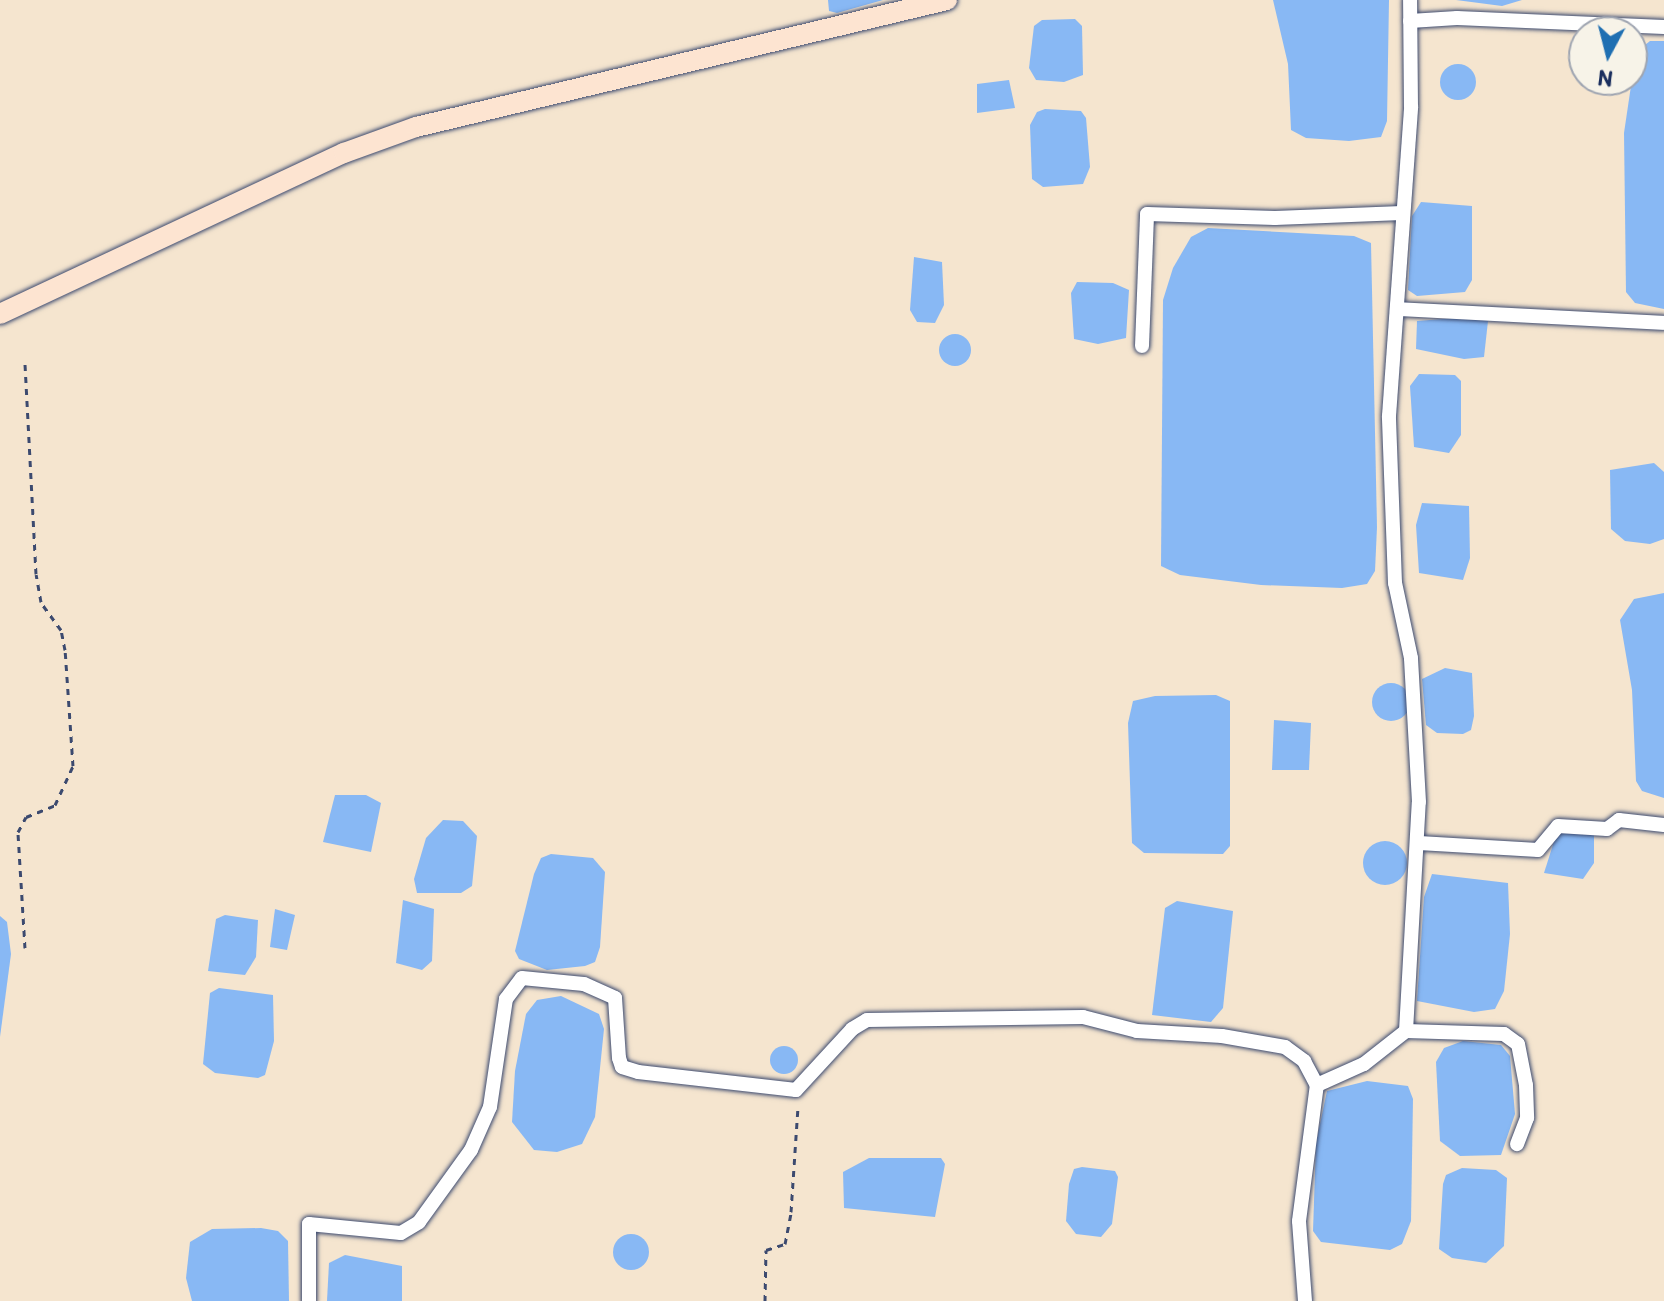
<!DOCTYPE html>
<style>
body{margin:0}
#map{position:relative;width:1664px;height:1301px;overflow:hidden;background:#f5e5cf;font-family:Itim,sans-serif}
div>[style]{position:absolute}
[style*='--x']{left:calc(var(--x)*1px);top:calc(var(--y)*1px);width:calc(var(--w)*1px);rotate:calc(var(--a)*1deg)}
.water>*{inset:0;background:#88b8f4}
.round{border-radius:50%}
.path>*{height:3px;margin-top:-1.5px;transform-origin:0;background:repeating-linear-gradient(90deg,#3c4a6f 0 6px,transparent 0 12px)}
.roads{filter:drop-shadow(0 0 2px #3c4a6f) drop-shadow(0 0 2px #3c4a6f)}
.street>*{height:14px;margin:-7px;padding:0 7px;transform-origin:7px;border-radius:7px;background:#fff}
.secondary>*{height:20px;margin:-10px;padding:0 10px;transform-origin:10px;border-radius:10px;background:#fde4d1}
span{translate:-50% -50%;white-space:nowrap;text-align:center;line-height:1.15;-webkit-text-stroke:7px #f7f3e8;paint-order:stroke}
.north{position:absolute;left:1568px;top:16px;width:80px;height:80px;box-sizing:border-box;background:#f7f3e8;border:2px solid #9fa5b1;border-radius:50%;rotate:187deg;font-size:22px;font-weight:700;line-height:32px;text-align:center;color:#1b2f5e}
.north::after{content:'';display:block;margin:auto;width:28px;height:36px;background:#1f6fb2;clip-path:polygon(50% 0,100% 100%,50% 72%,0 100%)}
</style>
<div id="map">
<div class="water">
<i style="clip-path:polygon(828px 0,883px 0,837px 13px,829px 11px)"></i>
<i style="clip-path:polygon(1273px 0,1389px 0,1387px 121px,1381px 137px,1349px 141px,1306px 138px,1291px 130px,1288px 64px)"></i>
<i style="clip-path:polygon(1456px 0,1522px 0,1502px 6px)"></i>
<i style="clip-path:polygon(1075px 19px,1082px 26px,1083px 75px,1064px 82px,1036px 80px,1029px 68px,1034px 26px,1042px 20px)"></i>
<i style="clip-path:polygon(1650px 41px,1664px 41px,1664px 309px,1635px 303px,1626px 292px,1624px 133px,1636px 52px)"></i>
<i class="round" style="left:1440px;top:64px;width:36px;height:36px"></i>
<i style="clip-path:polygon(1009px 80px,1015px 108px,977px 113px,977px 84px)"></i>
<i style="clip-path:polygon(1045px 109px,1081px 111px,1086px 118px,1090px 167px,1083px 184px,1043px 187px,1032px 179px,1030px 125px,1037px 112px)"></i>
<i style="clip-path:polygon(1421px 202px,1472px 206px,1472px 280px,1465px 292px,1417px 296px,1408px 290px,1412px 216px)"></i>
<i style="clip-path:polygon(1208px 228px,1354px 236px,1371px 243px,1377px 527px,1375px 571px,1367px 584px,1342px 588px,1261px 585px,1180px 575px,1161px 566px,1163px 300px,1173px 268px,1191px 237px)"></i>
<i style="clip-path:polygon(914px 257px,942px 262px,944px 305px,935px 323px,917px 322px,910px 310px)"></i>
<i style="clip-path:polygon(1077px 282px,1113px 283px,1129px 290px,1126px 338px,1098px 344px,1074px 339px,1071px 293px)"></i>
<i style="clip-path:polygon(1469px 317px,1488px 321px,1484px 357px,1464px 359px,1416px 349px,1417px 321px)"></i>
<i class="round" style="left:939px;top:334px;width:32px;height:32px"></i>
<i style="clip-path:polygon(1419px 374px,1455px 375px,1461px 381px,1461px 435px,1449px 453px,1414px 447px,1410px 386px)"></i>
<i style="clip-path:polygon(1654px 463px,1664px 472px,1664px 539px,1650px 544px,1625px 541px,1611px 529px,1610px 470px)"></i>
<i style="clip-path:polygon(1422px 503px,1469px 506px,1470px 558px,1463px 580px,1419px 573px,1416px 525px)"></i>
<i style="clip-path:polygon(1664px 593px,1664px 798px,1642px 791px,1636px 781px,1632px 690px,1620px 620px,1634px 599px)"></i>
<i style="clip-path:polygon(1445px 668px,1472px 673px,1474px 716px,1471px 730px,1463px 734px,1437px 733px,1426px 725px,1422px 679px)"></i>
<i class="round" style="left:1372px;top:683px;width:38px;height:38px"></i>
<i style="clip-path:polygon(1155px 696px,1216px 695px,1230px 701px,1230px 846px,1223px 854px,1144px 853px,1132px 843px,1128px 723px,1133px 701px)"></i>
<i style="clip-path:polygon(1274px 720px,1311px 723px,1309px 770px,1272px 770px)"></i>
<i style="clip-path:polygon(335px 795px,366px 795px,381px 803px,371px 852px,323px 842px)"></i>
<i style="clip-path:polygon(443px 820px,463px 821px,477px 836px,472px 886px,461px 893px,417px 893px,414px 879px,426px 838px)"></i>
<i style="clip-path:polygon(1557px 832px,1594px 834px,1594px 863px,1583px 879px,1544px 873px)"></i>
<i class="round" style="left:1363px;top:841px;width:44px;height:44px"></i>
<i style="clip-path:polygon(551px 854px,593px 858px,605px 872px,600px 947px,595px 962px,585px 966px,547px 970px,519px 959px,515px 951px,534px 874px,541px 858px)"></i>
<i style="clip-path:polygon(1432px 874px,1508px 883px,1510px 934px,1504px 991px,1495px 1009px,1474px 1012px,1417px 1001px,1424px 897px)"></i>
<i style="clip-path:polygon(403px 900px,434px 909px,432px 961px,422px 970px,396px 963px)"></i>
<i style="clip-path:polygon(1177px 901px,1233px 911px,1223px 1008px,1211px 1022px,1152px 1015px,1165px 908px)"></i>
<i style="clip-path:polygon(275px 909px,295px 915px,287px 950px,270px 947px)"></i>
<i style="clip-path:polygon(225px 915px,258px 920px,256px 957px,245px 975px,208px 971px,216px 919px)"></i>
<i style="clip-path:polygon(0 916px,7px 922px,11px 954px,0 1037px)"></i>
<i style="clip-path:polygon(219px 988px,273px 995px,274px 1041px,265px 1075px,258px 1078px,215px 1073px,203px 1064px,210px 993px)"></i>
<i style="clip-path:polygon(561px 996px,599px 1014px,604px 1029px,595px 1117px,582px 1144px,557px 1152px,534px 1150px,512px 1122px,515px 1071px,526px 1014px,537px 1000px)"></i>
<i style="clip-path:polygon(1463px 1041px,1501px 1045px,1510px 1056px,1515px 1114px,1501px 1155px,1460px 1156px,1440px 1141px,1436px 1062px,1444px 1048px)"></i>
<i class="round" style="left:770px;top:1046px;width:28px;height:28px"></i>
<i style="clip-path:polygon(1367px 1081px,1408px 1086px,1413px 1099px,1411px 1221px,1402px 1244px,1390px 1250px,1321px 1242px,1313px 1231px,1316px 1143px,1327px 1091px)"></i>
<i style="clip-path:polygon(869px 1158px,941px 1158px,945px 1164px,935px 1217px,844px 1208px,843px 1172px)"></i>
<i style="clip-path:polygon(1082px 1167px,1115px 1171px,1118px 1177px,1112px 1224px,1101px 1237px,1076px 1234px,1066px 1221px,1069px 1184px,1074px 1169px)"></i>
<i style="clip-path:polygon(1462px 1168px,1496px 1170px,1507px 1178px,1504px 1246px,1486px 1263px,1452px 1258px,1439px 1249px,1443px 1184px,1446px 1175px)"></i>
<i style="clip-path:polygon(261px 1228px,278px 1231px,288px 1241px,289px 1301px,192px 1301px,186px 1278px,190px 1242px,212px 1229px)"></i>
<i class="round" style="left:613px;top:1234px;width:36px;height:36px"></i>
<i style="clip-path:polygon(345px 1255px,402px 1266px,402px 1301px,327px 1301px,329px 1263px)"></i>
</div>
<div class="path">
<i style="--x:25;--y:948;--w:116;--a:-93.5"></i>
<i style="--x:18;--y:832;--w:17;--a:-62"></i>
<i style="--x:26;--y:817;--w:31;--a:-22"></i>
<i style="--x:55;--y:805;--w:43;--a:-65.2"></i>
<i style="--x:73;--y:766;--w:116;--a:-93.9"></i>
<i style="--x:65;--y:650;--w:20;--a:-101"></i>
<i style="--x:61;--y:630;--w:34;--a:-126"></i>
<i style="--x:41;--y:602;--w:28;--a:-100"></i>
<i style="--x:36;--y:574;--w:211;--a:-93"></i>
<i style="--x:765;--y:1301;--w:51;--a:-88.9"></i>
<i style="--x:766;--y:1250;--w:20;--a:-18"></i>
<i style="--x:785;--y:1244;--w:33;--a:-79"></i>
<i style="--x:791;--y:1212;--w:106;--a:-86.2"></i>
</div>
<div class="roads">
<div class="street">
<i style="--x:1410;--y:21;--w:47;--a:-3.7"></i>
<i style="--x:1457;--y:18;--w:207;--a:2.5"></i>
<i style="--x:1397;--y:309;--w:267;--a:3"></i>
<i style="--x:1142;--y:346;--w:132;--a:-87.8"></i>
<i style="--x:1147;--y:214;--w:128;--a:1.8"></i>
<i style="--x:1275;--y:218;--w:127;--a:-2.3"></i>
<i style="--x:1419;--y:843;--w:119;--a:3.4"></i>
<i style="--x:1538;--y:850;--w:31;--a:-50"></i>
<i style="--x:1558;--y:826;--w:49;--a:3.5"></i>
<i style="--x:1607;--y:829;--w:15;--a:-37"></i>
<i style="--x:1619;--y:820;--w:45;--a:6.3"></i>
<i style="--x:1406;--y:1031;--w:229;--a:-86.8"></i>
<i style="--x:1419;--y:802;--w:144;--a:-93.2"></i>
<i style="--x:1411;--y:658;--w:77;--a:-102"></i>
<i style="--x:1395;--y:583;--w:167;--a:-92.1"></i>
<i style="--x:1389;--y:416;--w:310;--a:-85.9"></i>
<i style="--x:1411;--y:107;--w:107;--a:-90.5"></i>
<i style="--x:309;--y:1301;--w:77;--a:-90"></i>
<i style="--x:309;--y:1224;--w:92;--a:5.6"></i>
<i style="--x:401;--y:1233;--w:21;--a:-31"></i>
<i style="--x:419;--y:1222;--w:89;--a:-54.2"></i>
<i style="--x:471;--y:1150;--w:47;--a:-66.2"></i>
<i style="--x:490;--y:1107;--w:109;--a:-81.6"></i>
<i style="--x:506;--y:999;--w:26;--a:-53"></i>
<i style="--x:522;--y:978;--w:62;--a:5.5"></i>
<i style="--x:584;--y:984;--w:34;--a:24"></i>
<i style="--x:615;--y:998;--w:60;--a:86.2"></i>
<i style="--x:619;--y:1058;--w:9;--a:72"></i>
<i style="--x:622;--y:1067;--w:17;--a:17"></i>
<i style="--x:638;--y:1072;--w:159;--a:6.5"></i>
<i style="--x:796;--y:1090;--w:83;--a:-47.4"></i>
<i style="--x:852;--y:1029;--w:17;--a:-31"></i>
<i style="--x:867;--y:1020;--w:216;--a:-0.8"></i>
<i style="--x:1083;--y:1017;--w:56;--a:14.5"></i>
<i style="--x:1137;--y:1031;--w:85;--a:3.4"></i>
<i style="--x:1222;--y:1036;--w:64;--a:9.9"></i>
<i style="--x:1285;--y:1047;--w:24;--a:36"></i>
<i style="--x:1304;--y:1061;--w:27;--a:62"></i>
<i style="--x:1305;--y:1301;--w:80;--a:-94.3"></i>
<i style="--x:1299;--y:1221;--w:137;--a:-82.5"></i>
<i style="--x:1317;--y:1085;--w:51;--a:-24.1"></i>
<i style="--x:1364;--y:1064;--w:53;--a:-38.2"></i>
<i style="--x:1406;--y:1031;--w:98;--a:1.8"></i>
<i style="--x:1504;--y:1034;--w:17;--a:36"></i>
<i style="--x:1518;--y:1044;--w:42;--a:79"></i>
<i style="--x:1526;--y:1085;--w:33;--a:88"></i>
<i style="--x:1527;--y:1118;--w:28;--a:111"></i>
</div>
<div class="secondary">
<i style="--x:0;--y:314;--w:380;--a:-25.1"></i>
<i style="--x:344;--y:153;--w:77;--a:-19.9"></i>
<i style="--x:416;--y:127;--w:546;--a:-13.45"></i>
</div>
</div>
<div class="north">N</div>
</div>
